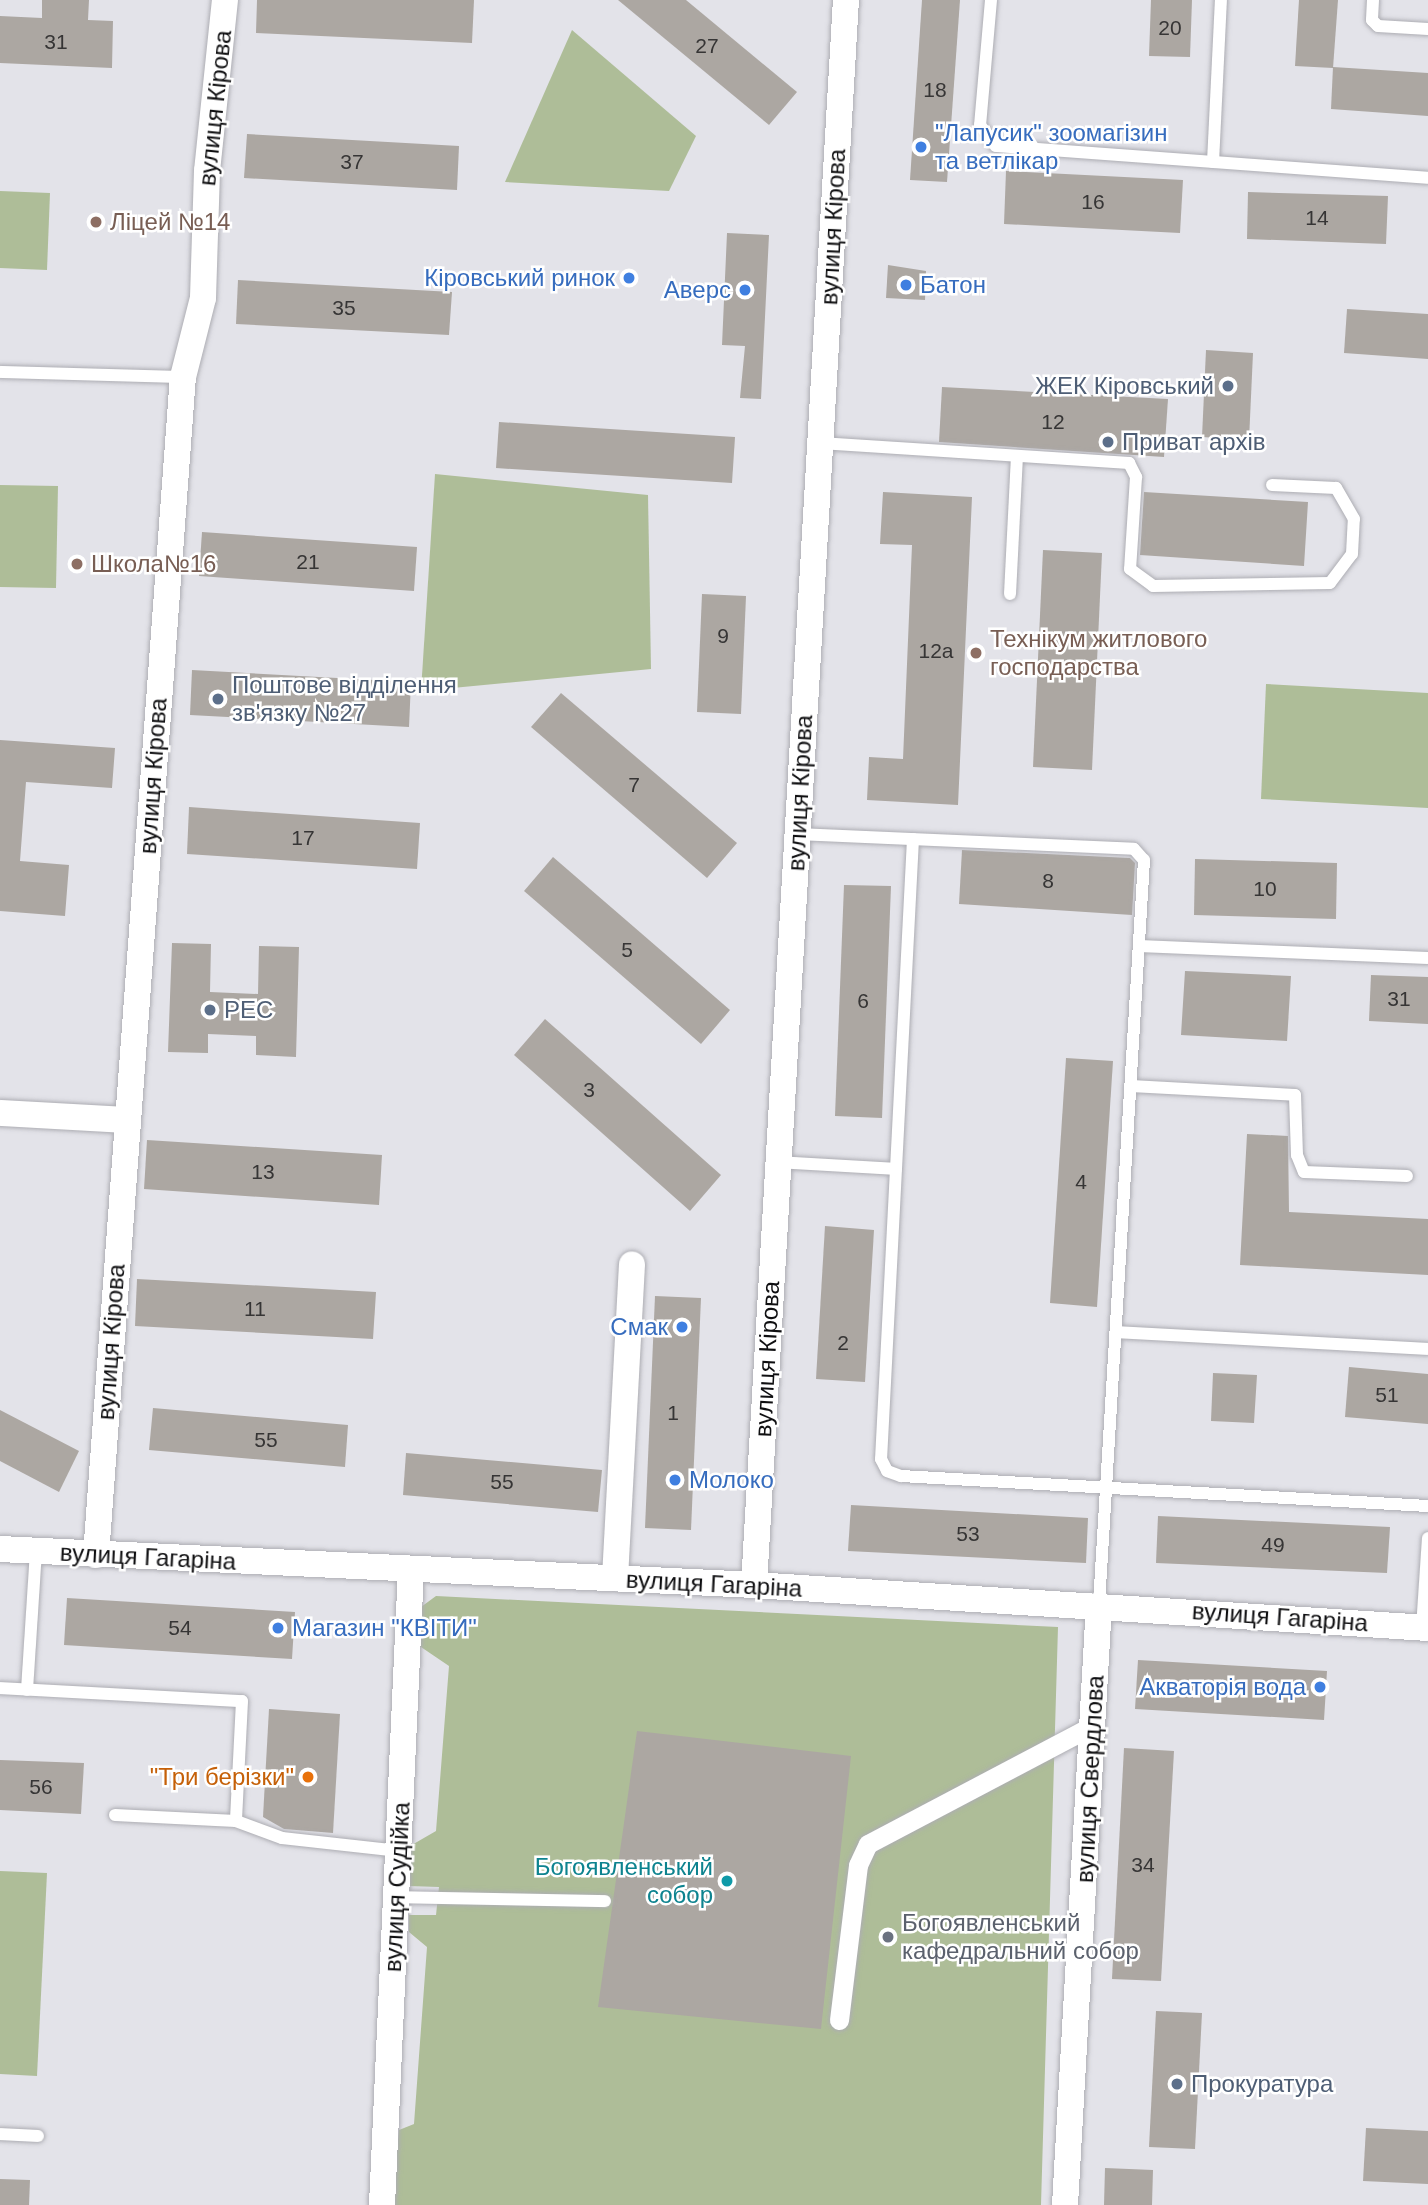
<!DOCTYPE html>
<meta charset="utf-8">
<style>
body{margin:0}
#map{position:relative;width:1428px;height:2205px;overflow:hidden;background:#e3e3e9;font-family:Helvetica,sans-serif}
div>[style]{position:absolute}
[style*='--x']{left:calc(var(--x)*1px);top:calc(var(--y)*1px);width:calc(var(--w)*1px);rotate:calc(var(--a)*1deg)}
.green>*{inset:0;background:#aebd98}
.building>*{inset:0;background:#aca7a2}
.roads{filter:drop-shadow(0 0 2px #adadb3) drop-shadow(0 0 2px #adadb3)}
.service>*{height:12px;margin:-6px;padding:0 6px;transform-origin:6px;border-radius:6px;background:#fff}
.pedestrian>*{height:19px;margin:-9.5px;padding:0 9.5px;transform-origin:9.5px;border-radius:9.5px;background:#fff}
.minor>*{height:26px;margin:-13px;padding:0 13px;transform-origin:13px;border-radius:13px;background:#fff}
.dots>*{width:19px;height:19px;translate:-50% -50%;box-sizing:border-box;border:4px solid #fff;border-radius:50%}
span{translate:-50% -50%;white-space:nowrap;text-align:center;line-height:1.15;-webkit-text-stroke:5px #fff;paint-order:stroke}
.number-label{font-size:21px;color:#363535}
.number-label span{-webkit-text-stroke-width:0}
.street-label{font-size:24px;color:#0f0f11}
.shop-label{font-size:24px;color:#366cbe}
.left{translate:0 -50%;text-align:left}
.right{translate:-100% -50%;text-align:right}
.education-label{font-size:24px;color:#785e54}
.service-label{font-size:24px;color:#4e5e75}
.food-label{font-size:24px;color:#c56008}
.culture-label{font-size:24px;color:#0d838f}
.worship-label{font-size:24px;color:#5b616d}
</style>
<div id="map">
<div class="green">
<i style="clip-path:polygon(572px 30px,696px 136px,669px 191px,505px 182px)"></i>
<i style="clip-path:polygon(0 191px,50px 193px,47px 270px,0 268px)"></i>
<i style="clip-path:polygon(435px 474px,648px 495px,651px 669px,421px 691px)"></i>
<i style="clip-path:polygon(0 485px,58px 486px,56px 588px,0 587px)"></i>
<i style="clip-path:polygon(1266px 684px,1428px 693px,1428px 808px,1261px 799px)"></i>
<i style="clip-path:polygon(436px 1596px,1058px 1627px,1041px 2205px,391px 2205px,399px 2130px,414px 2124px,427px 1947px,409px 1932px,409px 1915px,436px 1915px,439px 1887px,408px 1886px,410px 1846px,436px 1831px,449px 1666px,418px 1645px,421px 1607px)"></i>
<i style="clip-path:polygon(0 1871px,47px 1873px,37px 2076px,0 2074px)"></i>
</div>
<div class="building">
<i style="clip-path:polygon(42px 0,89px 0,88px 20px,113px 21px,112px 68px,0 63px,0 16px,42px 18px)"></i>
<i style="clip-path:polygon(257px 0,474px 0,472px 43px,256px 33px)"></i>
<i style="clip-path:polygon(618px 0,686px 0,797px 92px,769px 125px)"></i>
<i style="clip-path:polygon(922px 0,960px 0,947px 182px,910px 180px)"></i>
<i style="clip-path:polygon(1151px 0,1192px 0,1190px 57px,1149px 56px)"></i>
<i style="clip-path:polygon(1299px 0,1338px 0,1333px 68px,1295px 66px)"></i>
<i style="clip-path:polygon(1333px 67px,1428px 73px,1428px 116px,1331px 109px)"></i>
<i style="clip-path:polygon(247px 134px,459px 146px,457px 190px,244px 178px)"></i>
<i style="clip-path:polygon(1006px 171px,1183px 180px,1180px 233px,1004px 224px)"></i>
<i style="clip-path:polygon(1248px 192px,1388px 196px,1386px 244px,1247px 239px)"></i>
<i style="clip-path:polygon(727px 233px,769px 235px,761px 399px,740px 398px,745px 346px,722px 345px)"></i>
<i style="clip-path:polygon(888px 265px,926px 271px,925px 300px,886px 298px)"></i>
<i style="clip-path:polygon(238px 280px,452px 292px,449px 335px,236px 324px)"></i>
<i style="clip-path:polygon(1347px 309px,1428px 314px,1428px 359px,1344px 353px)"></i>
<i style="clip-path:polygon(1206px 350px,1253px 353px,1249px 440px,1202px 437px)"></i>
<i style="clip-path:polygon(942px 387px,1168px 399px,1164px 457px,939px 442px)"></i>
<i style="clip-path:polygon(499px 422px,735px 437px,732px 483px,496px 468px)"></i>
<i style="clip-path:polygon(883px 492px,972px 497px,958px 805px,867px 800px,869px 757px,903px 759px,912px 545px,880px 544px)"></i>
<i style="clip-path:polygon(1144px 492px,1308px 502px,1304px 566px,1140px 555px)"></i>
<i style="clip-path:polygon(202px 532px,417px 547px,414px 591px,199px 576px)"></i>
<i style="clip-path:polygon(1043px 550px,1102px 553px,1092px 770px,1033px 767px)"></i>
<i style="clip-path:polygon(702px 594px,746px 596px,741px 714px,697px 712px)"></i>
<i style="clip-path:polygon(192px 670px,411px 682px,409px 727px,190px 715px)"></i>
<i style="clip-path:polygon(561px 693px,737px 843px,707px 878px,531px 727px)"></i>
<i style="clip-path:polygon(0 740px,115px 748px,112px 788px,26px 782px,20px 861px,69px 865px,65px 916px,0 911px)"></i>
<i style="clip-path:polygon(189px 807px,420px 823px,417px 869px,187px 854px)"></i>
<i style="clip-path:polygon(962px 850px,1130px 858px,1135px 863px,1132px 915px,959px 904px)"></i>
<i style="clip-path:polygon(553px 857px,730px 1010px,701px 1044px,524px 891px)"></i>
<i style="clip-path:polygon(1195px 859px,1337px 863px,1336px 919px,1194px 915px)"></i>
<i style="clip-path:polygon(844px 885px,891px 886px,882px 1118px,835px 1116px)"></i>
<i style="clip-path:polygon(172px 943px,211px 944px,210px 992px,258px 994px,259px 946px,299px 947px,296px 1057px,256px 1055px,256px 1036px,208px 1034px,208px 1053px,168px 1052px)"></i>
<i style="clip-path:polygon(1185px 971px,1291px 976px,1287px 1041px,1181px 1035px)"></i>
<i style="clip-path:polygon(1371px 975px,1428px 977px,1428px 1024px,1369px 1021px)"></i>
<i style="clip-path:polygon(545px 1019px,721px 1175px,690px 1211px,514px 1055px)"></i>
<i style="clip-path:polygon(1066px 1058px,1113px 1061px,1097px 1307px,1050px 1303px)"></i>
<i style="clip-path:polygon(1247px 1134px,1288px 1136px,1289px 1212px,1428px 1219px,1428px 1275px,1240px 1265px)"></i>
<i style="clip-path:polygon(147px 1140px,382px 1155px,379px 1205px,144px 1189px)"></i>
<i style="clip-path:polygon(825px 1226px,874px 1230px,865px 1382px,816px 1379px)"></i>
<i style="clip-path:polygon(137px 1279px,376px 1292px,373px 1339px,135px 1326px)"></i>
<i style="clip-path:polygon(655px 1296px,701px 1298px,691px 1530px,645px 1528px)"></i>
<i style="clip-path:polygon(1349px 1367px,1428px 1374px,1428px 1424px,1345px 1417px)"></i>
<i style="clip-path:polygon(1213px 1373px,1257px 1375px,1254px 1423px,1211px 1421px)"></i>
<i style="clip-path:polygon(153px 1408px,348px 1425px,345px 1467px,149px 1450px)"></i>
<i style="clip-path:polygon(0 1410px,79px 1451px,59px 1492px,0 1461px)"></i>
<i style="clip-path:polygon(406px 1453px,602px 1470px,598px 1512px,403px 1495px)"></i>
<i style="clip-path:polygon(851px 1505px,1088px 1518px,1086px 1563px,848px 1551px)"></i>
<i style="clip-path:polygon(1158px 1516px,1390px 1527px,1387px 1573px,1156px 1563px)"></i>
<i style="clip-path:polygon(67px 1598px,295px 1612px,292px 1659px,64px 1645px)"></i>
<i style="clip-path:polygon(1138px 1660px,1327px 1671px,1324px 1720px,1135px 1709px)"></i>
<i style="clip-path:polygon(269px 1709px,340px 1714px,333px 1833px,284px 1829px,263px 1817px)"></i>
<i style="clip-path:polygon(637px 1731px,851px 1756px,821px 2029px,598px 2007px)"></i>
<i style="clip-path:polygon(1124px 1748px,1174px 1751px,1161px 1981px,1112px 1979px)"></i>
<i style="clip-path:polygon(0 1760px,84px 1763px,81px 1814px,0 1810px)"></i>
<i style="clip-path:polygon(1156px 2011px,1202px 2013px,1195px 2149px,1149px 2147px)"></i>
<i style="clip-path:polygon(1366px 2128px,1428px 2131px,1428px 2184px,1363px 2181px)"></i>
<i style="clip-path:polygon(1105px 2168px,1153px 2170px,1152px 2205px,1104px 2205px)"></i>
<i style="clip-path:polygon(0 2179px,30px 2180px,29px 2205px,0 2205px)"></i>
</div>
<div class="roads">
<div class="service">
<i style="--x:991;--y:0;--w:125;--a:95"></i>
<i style="--x:980;--y:125;--w:26;--a:53"></i>
<i style="--x:996;--y:146;--w:433;--a:4.2"></i>
<i style="--x:1373;--y:0;--w:20;--a:93"></i>
<i style="--x:1372;--y:20;--w:8;--a:45"></i>
<i style="--x:1378;--y:26;--w:50;--a:3.4"></i>
<i style="--x:1213;--y:162;--w:162;--a:-87.2"></i>
<i style="--x:0;--y:372;--w:183;--a:1.6"></i>
<i style="--x:820;--y:443;--w:310;--a:3.7"></i>
<i style="--x:1129;--y:463;--w:16;--a:63"></i>
<i style="--x:1136;--y:477;--w:92;--a:93.7"></i>
<i style="--x:1130;--y:569;--w:29;--a:36"></i>
<i style="--x:1153;--y:586;--w:177;--a:-1"></i>
<i style="--x:1330;--y:583;--w:36;--a:-53"></i>
<i style="--x:1352;--y:554;--w:35;--a:-87"></i>
<i style="--x:1354;--y:519;--w:36;--a:-120"></i>
<i style="--x:1336;--y:488;--w:64;--a:-177.3"></i>
<i style="--x:1010;--y:594;--w:138;--a:-87.1"></i>
<i style="--x:797;--y:834;--w:337;--a:2.5"></i>
<i style="--x:1134;--y:849;--w:15;--a:48"></i>
<i style="--x:1144;--y:860;--w:746;--a:93.46"></i>
<i style="--x:913;--y:839;--w:621;--a:92.95"></i>
<i style="--x:881;--y:1459;--w:13;--a:63"></i>
<i style="--x:887;--y:1471;--w:15;--a:20"></i>
<i style="--x:901;--y:1476;--w:528;--a:3.26"></i>
<i style="--x:1139;--y:946;--w:289;--a:2.4"></i>
<i style="--x:1131;--y:1086;--w:164;--a:3.1"></i>
<i style="--x:1295;--y:1095;--w:60;--a:88.1"></i>
<i style="--x:1297;--y:1155;--w:18;--a:68"></i>
<i style="--x:1304;--y:1172;--w:103;--a:2.2"></i>
<i style="--x:778;--y:1162;--w:118;--a:3.4"></i>
<i style="--x:1116;--y:1332;--w:312;--a:3.1"></i>
<i style="--x:1422;--y:1628;--w:90;--a:-86.2"></i>
<i style="--x:0;--y:1688;--w:242;--a:3.1"></i>
<i style="--x:242;--y:1701;--w:120;--a:92.9"></i>
<i style="--x:236;--y:1821;--w:49;--a:20.3"></i>
<i style="--x:282;--y:1838;--w:118;--a:6.3"></i>
<i style="--x:27;--y:1690;--w:139;--a:-86.3"></i>
<i style="--x:115;--y:1815;--w:121;--a:2.8"></i>
<i style="--x:396;--y:1897;--w:209;--a:1.1"></i>
<i style="--x:0;--y:2134;--w:38;--a:3"></i>
</div>
<div class="pedestrian">
<i style="--x:839;--y:2020;--w:156;--a:-83"></i>
<i style="--x:858;--y:1865;--w:23;--a:-65"></i>
<i style="--x:868;--y:1844;--w:255;--a:-27.8"></i>
</div>
<div class="minor">
<i style="--x:0;--y:1113;--w:127;--a:3.2"></i>
<i style="--x:0;--y:1549;--w:755;--a:2.73"></i>
<i style="--x:754;--y:1585;--w:675;--a:3.65"></i>
<i style="--x:96;--y:1555;--w:1181;--a:-85.78"></i>
<i style="--x:183;--y:377;--w:81;--a:-75.8"></i>
<i style="--x:203;--y:298;--w:127;--a:-88.2"></i>
<i style="--x:207;--y:171;--w:172;--a:-84"></i>
<i style="--x:615;--y:1578;--w:314;--a:-86.9"></i>
<i style="--x:754;--y:1585;--w:1588;--a:-86.68"></i>
<i style="--x:382;--y:2205;--w:636;--a:-87.39"></i>
<i style="--x:1065;--y:2205;--w:601;--a:-86.76"></i>
</div>
</div>
<div class="dots">
<i style="left:921px;top:147px;background:#3f7fe0"></i>
<i style="left:96px;top:222px;background:#8d6e63"></i>
<i style="left:629px;top:278px;background:#3f7fe0"></i>
<i style="left:906px;top:285px;background:#3f7fe0"></i>
<i style="left:745px;top:290px;background:#3f7fe0"></i>
<i style="left:1228px;top:386px;background:#5c6f8a"></i>
<i style="left:1108px;top:442px;background:#5c6f8a"></i>
<i style="left:77px;top:564px;background:#8d6e63"></i>
<i style="left:976px;top:653px;background:#8d6e63"></i>
<i style="left:218px;top:699px;background:#5c6f8a"></i>
<i style="left:210px;top:1010px;background:#5c6f8a"></i>
<i style="left:682px;top:1327px;background:#3f7fe0"></i>
<i style="left:675px;top:1480px;background:#3f7fe0"></i>
<i style="left:278px;top:1628px;background:#3f7fe0"></i>
<i style="left:1320px;top:1687px;background:#3f7fe0"></i>
<i style="left:308px;top:1777px;background:#e8710a"></i>
<i style="left:727px;top:1881px;background:#0f9aa8"></i>
<i style="left:888px;top:1937px;background:#6b7280"></i>
<i style="left:1177px;top:2084px;background:#5c6f8a"></i>
</div>
<div class="number-label">
<span style="left:1170px;top:28px">20</span>
<span style="left:56px;top:42px">31</span>
<span style="left:707px;top:46px">27</span>
<span style="left:935px;top:90px">18</span>
<span style="left:352px;top:162px">37</span>
<span style="left:1093px;top:202px">16</span>
<span style="left:1317px;top:218px">14</span>
<span style="left:344px;top:308px">35</span>
<span style="left:1053px;top:422px">12</span>
<span style="left:308px;top:562px">21</span>
<span style="left:723px;top:636px">9</span>
<span style="left:936px;top:651px">12а</span>
<span style="left:634px;top:785px">7</span>
<span style="left:303px;top:838px">17</span>
<span style="left:1048px;top:881px">8</span>
<span style="left:1265px;top:889px">10</span>
<span style="left:627px;top:950px">5</span>
<span style="left:1399px;top:999px">31</span>
<span style="left:863px;top:1001px">6</span>
<span style="left:589px;top:1090px">3</span>
<span style="left:263px;top:1172px">13</span>
<span style="left:1081px;top:1182px">4</span>
<span style="left:255px;top:1309px">11</span>
<span style="left:843px;top:1343px">2</span>
<span style="left:1387px;top:1395px">51</span>
<span style="left:673px;top:1413px">1</span>
<span style="left:266px;top:1440px">55</span>
<span style="left:502px;top:1482px">55</span>
<span style="left:968px;top:1534px">53</span>
<span style="left:1273px;top:1545px">49</span>
<span style="left:180px;top:1628px">54</span>
<span style="left:41px;top:1787px">56</span>
<span style="left:1143px;top:1865px">34</span>
</div>
<div class="street-label">
<span style="left:215px;top:108px;rotate:-84deg">вулиця Кірова</span>
<span style="left:833px;top:227px;rotate:-87deg">вулиця Кірова</span>
<span style="left:153px;top:776px;rotate:-86deg">вулиця Кірова</span>
<span style="left:800px;top:793px;rotate:-87deg">вулиця Кірова</span>
<span style="left:111px;top:1342px;rotate:-86deg">вулиця Кірова</span>
<span style="left:767px;top:1359px;rotate:-87deg">вулиця Кірова</span>
<span style="left:148px;top:1557px;rotate:3deg">вулиця Гагаріна</span>
<span style="left:714px;top:1584px;rotate:3deg">вулиця Гагаріна</span>
<span style="left:1280px;top:1617px;rotate:4deg">вулиця Гагаріна</span>
<span style="left:1090px;top:1779px;rotate:-87deg">вулиця Свердлова</span>
<span style="left:397px;top:1887px;rotate:-87deg">вулиця Судійка</span>
</div>
<div class="shop-label">
<span class="left" style="left:935px;top:147px">"Лапусик" зоомагізин<br>та ветлікар</span>
<span class="right" style="left:615px;top:278px">Кіровський ринок</span>
<span class="left" style="left:920px;top:285px">Батон</span>
<span class="right" style="left:731px;top:290px">Аверс</span>
<span class="right" style="left:668px;top:1327px">Смак</span>
<span class="left" style="left:689px;top:1480px">Молоко</span>
<span class="left" style="left:292px;top:1628px">Магазин "КВІТИ"</span>
<span class="right" style="left:1306px;top:1687px">Акваторія вода</span>
</div>
<div class="education-label">
<span class="left" style="left:110px;top:222px">Ліцей №14</span>
<span class="left" style="left:91px;top:564px">Школа№16</span>
<span class="left" style="left:990px;top:653px">Технікум житлового<br>господарства</span>
</div>
<div class="service-label">
<span class="right" style="left:1214px;top:386px">ЖЕК Кіровський</span>
<span class="left" style="left:1122px;top:442px">Приват архів</span>
<span class="left" style="left:232px;top:699px">Поштове відділення<br>зв'язку №27</span>
<span class="left" style="left:224px;top:1010px">РЕС</span>
<span class="left" style="left:1191px;top:2084px">Прокуратура</span>
</div>
<div class="food-label">
<span class="right" style="left:294px;top:1777px">"Три берізки"</span>
</div>
<div class="culture-label">
<span class="right" style="left:713px;top:1881px">Богоявленський<br>собор</span>
</div>
<div class="worship-label">
<span class="left" style="left:902px;top:1937px">Богоявленський<br>кафедральний собор</span>
</div>
</div>
